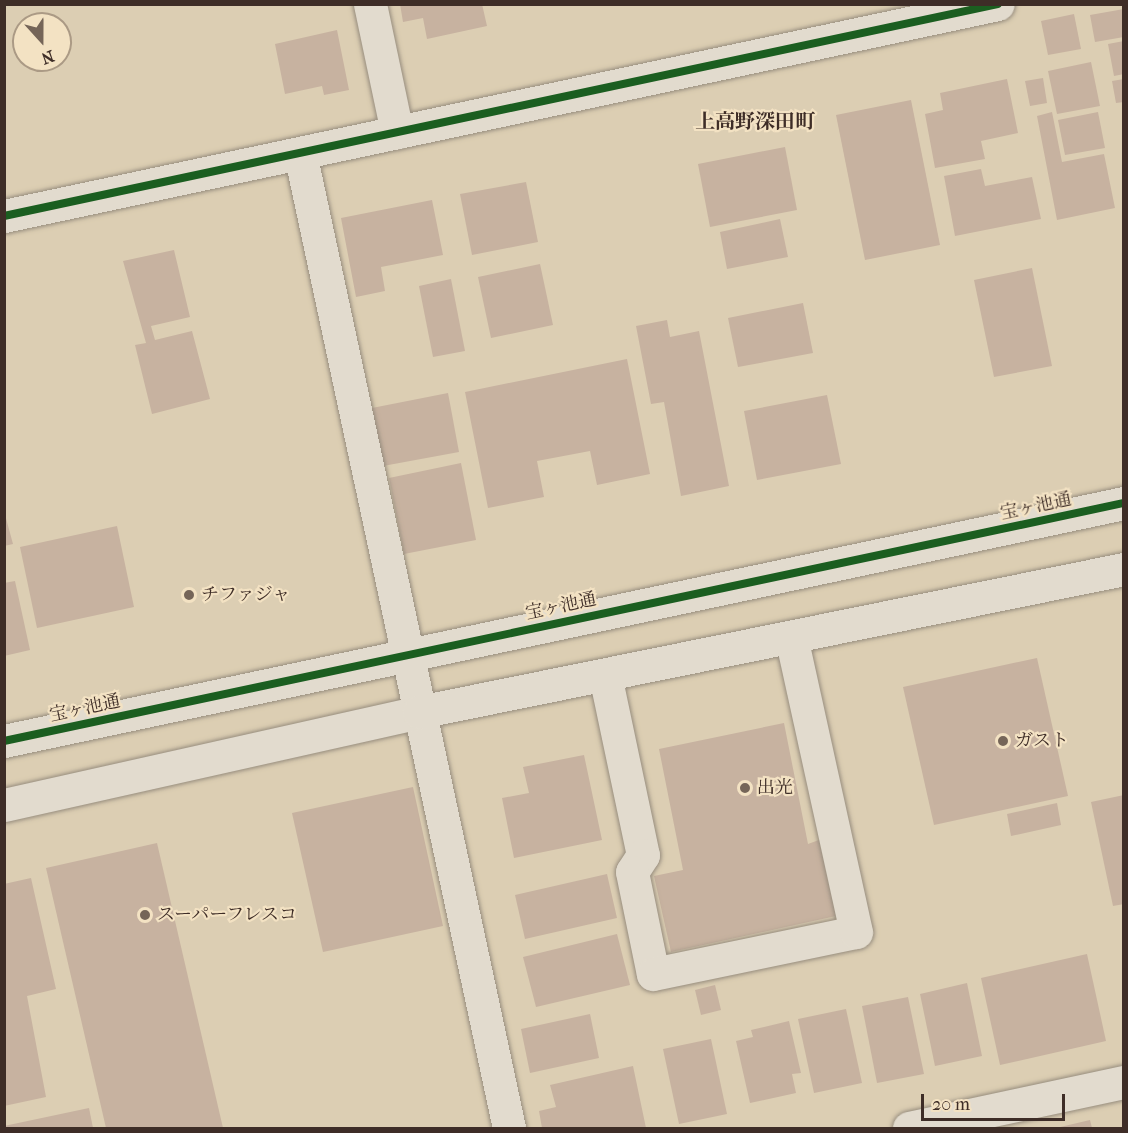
<!DOCTYPE html>
<meta charset="utf-8">
<style>
body{margin:0}
#map{position:relative;width:1128px;height:1133px;overflow:hidden;background:#dcceb3;font-family:"IM FELL French Canon","Noto Serif JP",serif}
div>[style]{position:absolute}
[style*='--x']{left:calc(var(--x)*1px);top:calc(var(--y)*1px);width:calc(var(--w)*1px);rotate:calc(var(--a)*1deg)}
.building>*{inset:0;background:#c7b2a0}
.roads{filter:drop-shadow(0 0 2px #978d7e) drop-shadow(0 0 2px #978d7e)}
.minor>*{height:33px;margin:-16.5px;padding:0 16.5px;transform-origin:16.5px;border-radius:16.5px;background:#e2dbce}
.cycleway>*{height:8px;margin:-4px;padding:0 4px;transform-origin:4px;border-radius:4px;background:#1b5e20}
.dots>*{width:16px;height:16px;translate:-50% -50%;box-sizing:border-box;border:3px solid #f3e2c3;border-radius:50%}
span{translate:-50% -50%;white-space:nowrap;text-align:center;line-height:1.15;-webkit-text-stroke:4.5px #f3e2c3;paint-order:stroke}
.street-label{font-size:18px;color:#3e2d27}
.poi-label{font-size:18px;color:#3e2d27}
.left{translate:0 -50%;text-align:left}
.neighbourhood-label{font-size:20px;color:#3e2d27;font-weight:700}
.frame{position:absolute;inset:0;border:6px solid #3e2d27;pointer-events:none}
.north{position:absolute;left:12px;top:12px;width:60px;height:60px;box-sizing:border-box;background:#f3e2c3;border:2px solid #ab9a85;border-radius:50%;rotate:159deg;font-size:16px;font-weight:700;line-height:24px;text-align:center;color:#3e2d27}
.north::after{content:'';display:block;margin:auto;width:21px;height:27px;background:#756558;clip-path:polygon(50% 0,100% 100%,50% 72%,0 100%)}
.scale{position:absolute;left:921px;top:1094px;width:144px;height:27px;box-sizing:border-box;border:3px solid #3e2d27;border-top:0;padding-left:8px;font-size:18px;line-height:21px;white-space:nowrap;color:#3e2d27;-webkit-text-stroke:4px #f3e2c3;paint-order:stroke}
</style>
<div id="map">
<div class="building">
<i style="clip-path:polygon(400px 4px,482px 4px,487px 26px,427px 39px,423px 18px,403px 22px)"></i>
<i style="clip-path:polygon(1124px 9px,1124px 37px,1095px 42px,1090px 15px)"></i>
<i style="clip-path:polygon(1074px 14px,1081px 49px,1048px 55px,1041px 21px)"></i>
<i style="clip-path:polygon(337px 30px,349px 90px,324px 95px,322px 86px,285px 94px,275px 44px)"></i>
<i style="clip-path:polygon(1124px 41px,1124px 74px,1114px 76px,1108px 44px)"></i>
<i style="clip-path:polygon(1091px 62px,1100px 106px,1057px 114px,1048px 71px)"></i>
<i style="clip-path:polygon(1043px 78px,1047px 103px,1030px 106px,1025px 81px)"></i>
<i style="clip-path:polygon(1007px 79px,1018px 133px,981px 141px,985px 159px,935px 168px,925px 114px,943px 110px,940px 93px)"></i>
<i style="clip-path:polygon(1124px 79px,1124px 102px,1116px 103px,1112px 81px)"></i>
<i style="clip-path:polygon(911px 100px,940px 245px,865px 260px,836px 115px)"></i>
<i style="clip-path:polygon(1052px 112px,1062px 162px,1104px 154px,1115px 208px,1057px 220px,1037px 116px)"></i>
<i style="clip-path:polygon(1098px 112px,1105px 148px,1065px 155px,1058px 120px)"></i>
<i style="clip-path:polygon(785px 147px,797px 210px,710px 227px,698px 164px)"></i>
<i style="clip-path:polygon(981px 169px,985px 186px,1032px 177px,1041px 219px,955px 236px,944px 176px)"></i>
<i style="clip-path:polygon(526px 182px,538px 242px,472px 255px,460px 194px)"></i>
<i style="clip-path:polygon(432px 200px,443px 255px,381px 267px,385px 291px,356px 297px,341px 218px)"></i>
<i style="clip-path:polygon(780px 219px,788px 257px,727px 269px,720px 232px)"></i>
<i style="clip-path:polygon(174px 250px,190px 317px,151px 326px,155px 340px,192px 331px,210px 399px,152px 414px,135px 345px,146px 343px,123px 261px)"></i>
<i style="clip-path:polygon(540px 264px,553px 325px,491px 338px,478px 277px)"></i>
<i style="clip-path:polygon(1032px 268px,1052px 366px,994px 377px,974px 280px)"></i>
<i style="clip-path:polygon(451px 279px,465px 351px,433px 357px,419px 286px)"></i>
<i style="clip-path:polygon(803px 303px,813px 353px,738px 367px,728px 318px)"></i>
<i style="clip-path:polygon(667px 320px,670px 337px,699px 331px,729px 486px,681px 496px,664px 402px,651px 404px,636px 326px)"></i>
<i style="clip-path:polygon(627px 359px,650px 474px,597px 485px,590px 451px,537px 461px,544px 497px,488px 508px,465px 392px)"></i>
<i style="clip-path:polygon(448px 393px,459px 452px,383px 466px,372px 408px)"></i>
<i style="clip-path:polygon(827px 395px,841px 464px,757px 480px,744px 411px)"></i>
<i style="clip-path:polygon(461px 463px,476px 540px,404px 554px,389px 478px)"></i>
<i style="clip-path:polygon(4px 511px,13px 544px,4px 546px)"></i>
<i style="clip-path:polygon(117px 526px,134px 607px,37px 628px,20px 547px)"></i>
<i style="clip-path:polygon(15px 581px,30px 650px,4px 656px,4px 583px)"></i>
<i style="clip-path:polygon(1037px 658px,1068px 796px,934px 825px,903px 687px)"></i>
<i style="clip-path:polygon(784px 723px,808px 844px,819px 840px,836px 916px,671px 952px,654px 876px,683px 870px,659px 749px)"></i>
<i style="clip-path:polygon(584px 755px,602px 840px,514px 858px,502px 798px,529px 793px,523px 767px)"></i>
<i style="clip-path:polygon(413px 787px,443px 926px,323px 952px,292px 813px)"></i>
<i style="clip-path:polygon(1124px 795px,1124px 904px,1113px 906px,1091px 802px)"></i>
<i style="clip-path:polygon(1057px 803px,1061px 825px,1011px 836px,1007px 814px)"></i>
<i style="clip-path:polygon(157px 843px,223px 1128px,106px 1128px,46px 868px)"></i>
<i style="clip-path:polygon(607px 874px,617px 918px,525px 939px,515px 895px)"></i>
<i style="clip-path:polygon(31px 878px,56px 989px,27px 996px,46px 1097px,4px 1106px,4px 884px)"></i>
<i style="clip-path:polygon(617px 934px,630px 985px,536px 1007px,523px 957px)"></i>
<i style="clip-path:polygon(1087px 954px,1106px 1041px,1000px 1065px,981px 978px)"></i>
<i style="clip-path:polygon(967px 983px,982px 1056px,935px 1066px,920px 994px)"></i>
<i style="clip-path:polygon(715px 985px,721px 1010px,701px 1015px,695px 990px)"></i>
<i style="clip-path:polygon(908px 997px,924px 1074px,877px 1083px,862px 1006px)"></i>
<i style="clip-path:polygon(846px 1009px,862px 1083px,814px 1093px,798px 1019px)"></i>
<i style="clip-path:polygon(590px 1014px,599px 1058px,530px 1073px,521px 1029px)"></i>
<i style="clip-path:polygon(789px 1021px,801px 1073px,792px 1074px,796px 1093px,750px 1103px,736px 1041px,753px 1037px,751px 1030px)"></i>
<i style="clip-path:polygon(711px 1039px,727px 1114px,679px 1124px,663px 1049px)"></i>
<i style="clip-path:polygon(633px 1066px,646px 1128px,542px 1128px,539px 1111px,556px 1107px,550px 1085px)"></i>
<i style="clip-path:polygon(89px 1108px,93px 1128px,4px 1128px,4px 1126px)"></i>
<i style="clip-path:polygon(1090px 1120px,1092px 1128px,1056px 1128px)"></i>
</div>
<div class="roads">
<div class="minor">
<i style="--x:370;--y:4;--w:131;--a:78.1"></i>
<i style="--x:300;--y:153;--w:997;--a:77.9"></i>
<i style="--x:4;--y:216;--w:1016;--a:-12.04"></i>
<i style="--x:605;--y:675;--w:184;--a:78.1"></i>
<i style="--x:643;--y:855;--w:20;--a:123"></i>
<i style="--x:632;--y:872;--w:104;--a:78.4"></i>
<i style="--x:653;--y:974;--w:207;--a:-11.7"></i>
<i style="--x:856;--y:932;--w:302;--a:-102.4"></i>
<i style="--x:4;--y:741;--w:1145;--a:-12"></i>
<i style="--x:4;--y:805;--w:425;--a:-12.6"></i>
<i style="--x:419;--y:712;--w:719;--a:-11.47"></i>
<i style="--x:909;--y:1128;--w:220;--a:-12.1"></i>
</div>
</div>
<div class="cycleway">
<i style="--x:4;--y:216;--w:1016;--a:-12.04"></i>
<i style="--x:4;--y:741;--w:1145;--a:-12"></i>
</div>
<div class="dots">
<i style="left:189px;top:595px;background:#756558"></i>
<i style="left:1003px;top:741px;background:#756558"></i>
<i style="left:745px;top:788px;background:#756558"></i>
<i style="left:145px;top:915px;background:#756558"></i>
</div>
<div class="street-label">
<span style="left:1036px;top:507px;rotate:-12deg">宝ヶ池通</span>
<span style="left:561px;top:607px;rotate:-12deg">宝ヶ池通</span>
<span style="left:85px;top:709px;rotate:-12deg">宝ヶ池通</span>
</div>
<div class="poi-label">
<span class="left" style="left:201px;top:595px">チファジャ</span>
<span class="left" style="left:1015px;top:741px">ガスト</span>
<span class="left" style="left:757px;top:788px">出光</span>
<span class="left" style="left:157px;top:915px">スーパーフレスコ</span>
</div>
<div class="neighbourhood-label">
<span style="left:755px;top:121px">上高野深田町</span>
</div>
<div class="frame"></div>
<div class="north">N</div>
<div class="scale">20 m</div>
</div>
